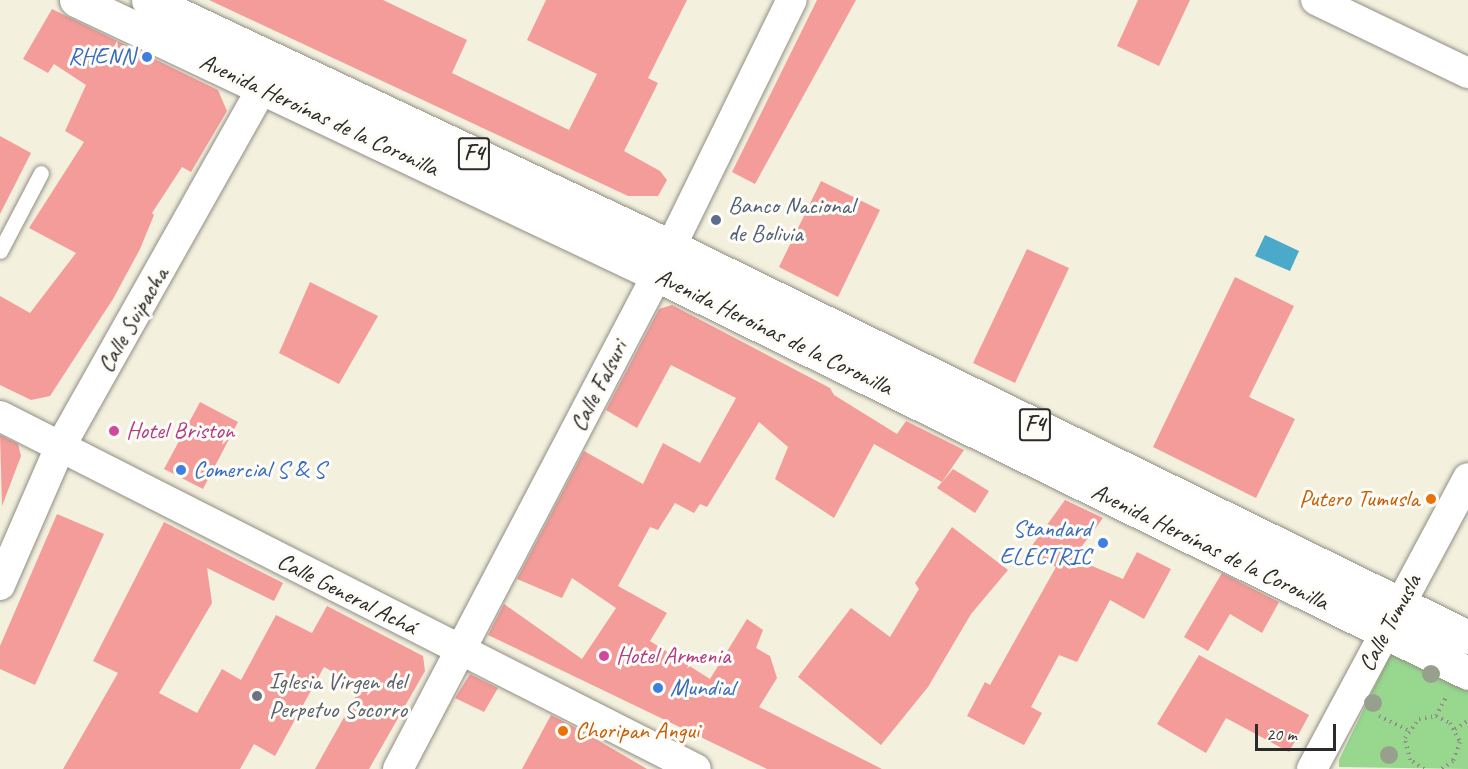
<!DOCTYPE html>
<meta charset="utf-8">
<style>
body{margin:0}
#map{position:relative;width:1468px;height:769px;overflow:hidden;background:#f4f0de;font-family:Caveat,sans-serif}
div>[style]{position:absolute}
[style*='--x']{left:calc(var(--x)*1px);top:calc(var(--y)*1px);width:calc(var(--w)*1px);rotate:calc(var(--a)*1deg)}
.green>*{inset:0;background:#97d78e}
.water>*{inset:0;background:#4baaca}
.building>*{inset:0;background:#f39c99}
.path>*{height:4px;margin-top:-2px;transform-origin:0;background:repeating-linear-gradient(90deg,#908e84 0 1.5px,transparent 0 6px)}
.roads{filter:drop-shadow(0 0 2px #908e84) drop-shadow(0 0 2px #908e84)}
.service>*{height:15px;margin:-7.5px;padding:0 7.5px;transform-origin:7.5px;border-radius:7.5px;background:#fff}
.minor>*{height:30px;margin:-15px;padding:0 15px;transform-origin:15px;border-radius:15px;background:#fff}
.primary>*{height:33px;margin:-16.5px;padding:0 16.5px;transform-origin:16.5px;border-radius:16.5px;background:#fff}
.trees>*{width:18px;height:18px;margin:-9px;border-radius:50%;background:#97a08c}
.dots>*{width:16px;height:16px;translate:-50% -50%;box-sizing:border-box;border:3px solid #fdfcf7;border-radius:50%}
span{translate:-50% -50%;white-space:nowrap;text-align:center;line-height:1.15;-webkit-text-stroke:6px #fdfcf7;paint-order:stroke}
.shield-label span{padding:2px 4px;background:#fdfcf7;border:2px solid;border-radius:4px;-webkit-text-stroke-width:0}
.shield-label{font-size:22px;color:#2b2b2b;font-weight:700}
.shop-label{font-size:24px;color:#366cbe}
.right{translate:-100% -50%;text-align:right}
.left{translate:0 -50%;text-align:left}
.street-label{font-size:24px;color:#2b2b2b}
.service-label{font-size:24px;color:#4e5e75}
.hotel-label{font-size:24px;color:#b23c85}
.food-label{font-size:24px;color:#c56008}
.worship-label{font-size:24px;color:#5b616d}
.scale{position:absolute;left:1255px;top:724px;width:81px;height:27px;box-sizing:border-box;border:3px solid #2b2b2b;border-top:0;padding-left:8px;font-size:18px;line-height:21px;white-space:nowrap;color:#2b2b2b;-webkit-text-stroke:4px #fdfcf7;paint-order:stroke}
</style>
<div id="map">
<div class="green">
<i style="clip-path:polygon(1396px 653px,1468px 686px,1468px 769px,1339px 767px,1339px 760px,1389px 657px)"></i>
</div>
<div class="water">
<i style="clip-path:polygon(1265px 235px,1299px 251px,1290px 271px,1255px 256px)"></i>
</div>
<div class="building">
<i style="clip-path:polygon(209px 0,383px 0,467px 40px,452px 73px,569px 130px,597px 74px,527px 40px,546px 0,687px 0,648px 78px,658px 83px,624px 151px,660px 171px,667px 180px,658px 196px,628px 196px)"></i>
<i style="clip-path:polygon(817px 0,856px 0,755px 184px,732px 172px)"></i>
<i style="clip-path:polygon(1138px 0,1190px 0,1159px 66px,1117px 46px)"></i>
<i style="clip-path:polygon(52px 9px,218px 90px,227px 111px,191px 172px,182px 167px,152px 213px,154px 215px,140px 249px,113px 299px,50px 396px,31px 400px,0 385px,0 296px,30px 313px,76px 253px,29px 228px,84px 142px,65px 131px,86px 85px,54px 64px,48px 73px,23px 59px)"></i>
<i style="clip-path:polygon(0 136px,31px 153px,0 214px)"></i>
<i style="clip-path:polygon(821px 181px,880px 210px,838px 297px,779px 267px)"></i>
<i style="clip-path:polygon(1027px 249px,1069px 268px,1015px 383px,973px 363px)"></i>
<i style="clip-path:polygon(1235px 277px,1294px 306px,1249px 397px,1295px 419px,1256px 498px,1153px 447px)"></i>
<i style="clip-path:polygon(310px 282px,378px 316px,339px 384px,279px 353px)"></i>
<i style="clip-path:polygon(672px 305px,830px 388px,834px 395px,897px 434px,906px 421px,964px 450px,942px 482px,874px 444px,834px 518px,775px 479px,788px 447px,759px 422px,707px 507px,700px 504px,694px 513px,675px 503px,658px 530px,650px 527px,618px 586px,667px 613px,650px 641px,710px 679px,747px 619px,763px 630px,756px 648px,770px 656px,777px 678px,759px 707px,882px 769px,767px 769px,488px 635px,504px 604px,582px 659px,616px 608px,572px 578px,562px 598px,517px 579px,584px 451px,643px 484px,663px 443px,700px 463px,736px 398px,671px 365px,637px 428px,606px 410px,659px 309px)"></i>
<i style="clip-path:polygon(200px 402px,238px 422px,203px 489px,164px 469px)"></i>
<i style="clip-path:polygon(0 435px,18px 444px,21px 456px,2px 506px)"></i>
<i style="clip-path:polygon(953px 469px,989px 491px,975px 513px,937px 488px)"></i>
<i style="clip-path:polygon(1065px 500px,1103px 518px,1073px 558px,1123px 579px,1137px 552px,1171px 569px,1144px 619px,1110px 600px,1077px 662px,1059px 655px,1031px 707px,1042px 713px,1024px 745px,967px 716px,985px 682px,990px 685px,1056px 567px,1028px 551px)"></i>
<i style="clip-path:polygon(57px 514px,104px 534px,35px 685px,0 669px,0 646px)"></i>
<i style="clip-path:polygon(164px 522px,283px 583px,274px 601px,207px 568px,212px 603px,159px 693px,197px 713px,222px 669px,241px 680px,276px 615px,312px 633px,327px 606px,423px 656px,425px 671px,369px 769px,315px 769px,361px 687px,324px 667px,275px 756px,254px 744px,240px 769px,63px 769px,118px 673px,93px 661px)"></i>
<i style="clip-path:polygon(952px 527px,1008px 570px,971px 614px,928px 687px,881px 745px,798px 677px,851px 608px,890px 637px,919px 589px,915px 583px)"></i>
<i style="clip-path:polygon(1222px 573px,1279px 602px,1262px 633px,1230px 614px,1208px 651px,1184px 637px)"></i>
<i style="clip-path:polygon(1199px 655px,1309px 715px,1289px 752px,1226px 718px,1206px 753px,1157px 724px)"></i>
<i style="clip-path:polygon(470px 674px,498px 688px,484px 712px,455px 698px)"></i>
<i style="clip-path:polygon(551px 715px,582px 731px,647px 769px,522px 769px)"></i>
</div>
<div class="path">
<i style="--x:1379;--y:716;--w:32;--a:26"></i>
<i style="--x:1436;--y:716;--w:24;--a:-62"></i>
<i style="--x:1455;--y:729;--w:15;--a:-32"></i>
<i style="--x:1424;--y:769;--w:17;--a:-147"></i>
<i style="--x:1410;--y:760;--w:23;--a:-103"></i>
<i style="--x:1405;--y:738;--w:24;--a:-54"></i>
<i style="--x:1419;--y:719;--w:17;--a:-10"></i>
<i style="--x:1436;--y:716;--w:16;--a:27"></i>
<i style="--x:1450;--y:723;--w:21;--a:62"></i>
<i style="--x:1460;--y:742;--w:20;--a:110"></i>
<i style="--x:1453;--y:761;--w:14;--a:146"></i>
</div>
<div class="roads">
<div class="service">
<i style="--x:0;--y:251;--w:88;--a:-62.3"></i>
</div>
<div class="minor">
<i style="--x:1316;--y:0;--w:169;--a:25.7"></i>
<i style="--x:0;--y:416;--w:780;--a:26.89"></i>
<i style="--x:0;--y:585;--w:150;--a:-66.5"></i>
<i style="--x:60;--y:447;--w:437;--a:-60.6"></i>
<i style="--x:398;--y:769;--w:558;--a:-62.33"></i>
<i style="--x:657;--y:275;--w:306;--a:-63.9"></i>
<i style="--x:1312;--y:769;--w:330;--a:-61.8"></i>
</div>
<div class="primary">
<i style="--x:76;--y:0;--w:643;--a:25.33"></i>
<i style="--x:657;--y:275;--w:903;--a:26.14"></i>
<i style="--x:148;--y:0;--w:577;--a:25.23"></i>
<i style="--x:670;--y:246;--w:889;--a:26.1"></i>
</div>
</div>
<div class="trees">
<i style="left:1431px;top:674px"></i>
<i style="left:1373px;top:703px"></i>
<i style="left:1389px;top:755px"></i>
</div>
<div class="dots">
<i style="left:147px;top:57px;background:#3f7fe0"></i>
<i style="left:716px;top:220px;background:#5c6f8a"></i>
<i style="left:114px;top:431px;background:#d1479c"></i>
<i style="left:181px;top:470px;background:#3f7fe0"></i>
<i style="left:1431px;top:499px;background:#e8710a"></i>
<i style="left:1103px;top:543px;background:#3f7fe0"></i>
<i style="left:604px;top:656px;background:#d1479c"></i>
<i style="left:658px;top:688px;background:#3f7fe0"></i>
<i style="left:257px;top:696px;background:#6b7280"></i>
<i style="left:563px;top:731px;background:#e8710a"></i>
</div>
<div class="shield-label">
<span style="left:474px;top:154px">F4</span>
<span style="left:1035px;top:425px">F4</span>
</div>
<div class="shop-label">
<span class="right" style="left:135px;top:57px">RHENN</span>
<span class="left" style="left:193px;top:470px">Comercial S &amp; S</span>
<span class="right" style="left:1091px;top:543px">Standard<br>ELECTRIC</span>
<span class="left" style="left:670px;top:688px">Mundial</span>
</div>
<div class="street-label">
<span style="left:319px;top:115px;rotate:25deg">Avenida Heroínas de la Coronilla</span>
<span style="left:133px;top:320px;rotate:-60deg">Calle Suipacha</span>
<span style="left:774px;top:332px;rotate:26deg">Avenida Heroínas de la Coronilla</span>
<span style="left:599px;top:386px;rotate:-63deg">Calle Falsuri</span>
<span style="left:1210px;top:547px;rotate:26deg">Avenida Heroínas de la Coronilla</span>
<span style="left:347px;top:594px;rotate:27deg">Calle General Achá</span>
<span style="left:1390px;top:623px;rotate:-62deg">Calle Tumusla</span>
</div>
<div class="service-label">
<span class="left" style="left:728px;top:220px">Banco Nacional<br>de Bolivia</span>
</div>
<div class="hotel-label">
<span class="left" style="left:126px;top:431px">Hotel Briston</span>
<span class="left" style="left:616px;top:656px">Hotel Armenia</span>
</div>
<div class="food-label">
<span class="right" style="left:1419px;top:499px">Putero Tumusla</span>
<span class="left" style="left:575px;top:731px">Choripan Angui</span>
</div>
<div class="worship-label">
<span class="left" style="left:269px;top:696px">Iglesia Virgen del<br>Perpetuo Socorro</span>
</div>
<div class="scale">20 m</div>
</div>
